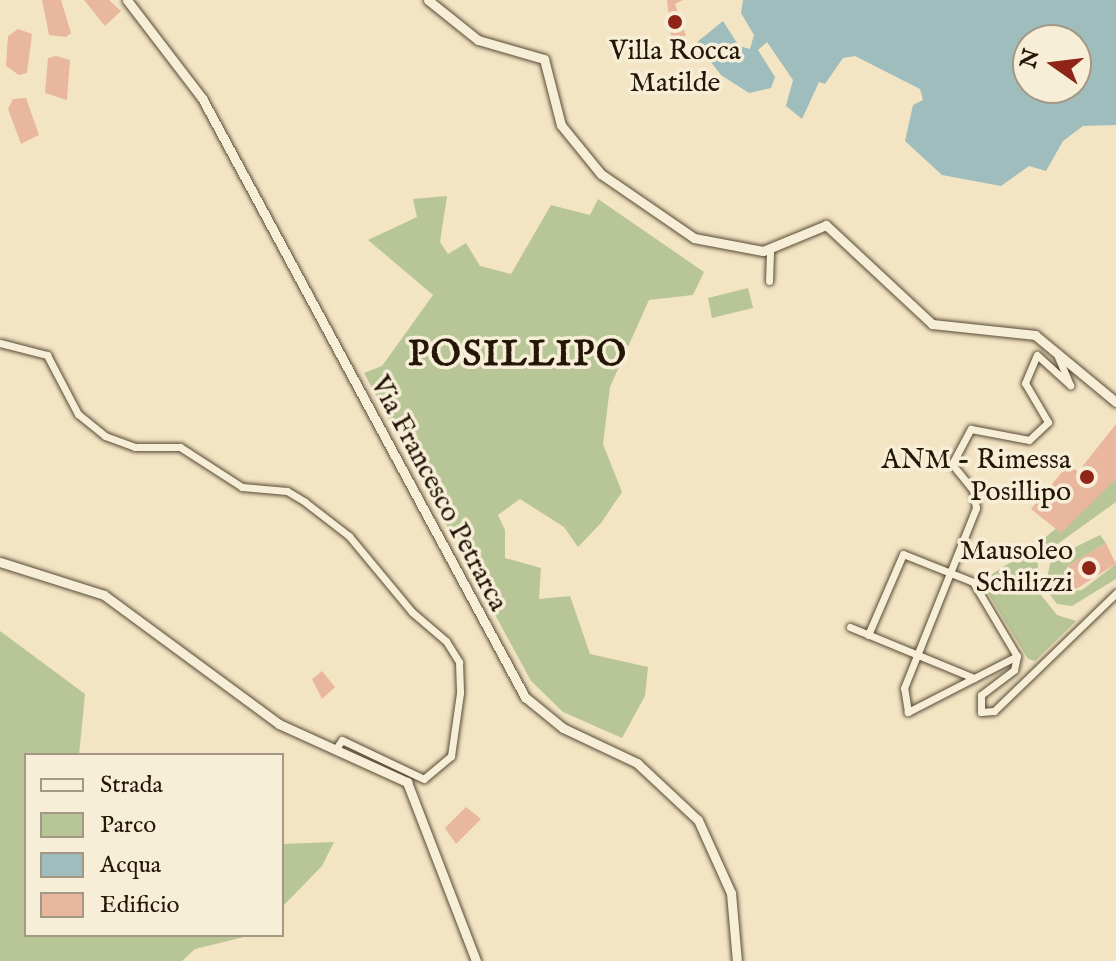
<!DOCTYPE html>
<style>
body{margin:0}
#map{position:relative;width:1116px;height:961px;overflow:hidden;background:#f3e5c3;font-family:"IM FELL English",serif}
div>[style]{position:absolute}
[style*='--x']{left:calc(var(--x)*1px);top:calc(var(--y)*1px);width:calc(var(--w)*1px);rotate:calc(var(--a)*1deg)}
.green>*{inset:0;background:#b8c596}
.water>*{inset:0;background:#9ebdbc}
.building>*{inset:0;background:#e9b69e}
.roads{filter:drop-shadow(0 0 2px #584a36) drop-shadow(0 0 2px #584a36)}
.minor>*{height:7px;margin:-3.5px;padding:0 3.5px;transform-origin:3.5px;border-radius:3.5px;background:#f7eed8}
.tertiary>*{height:9px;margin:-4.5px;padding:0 4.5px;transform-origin:4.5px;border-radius:4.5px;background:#f7eed8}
.dots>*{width:22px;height:22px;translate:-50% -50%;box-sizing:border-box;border:4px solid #f7eed8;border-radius:50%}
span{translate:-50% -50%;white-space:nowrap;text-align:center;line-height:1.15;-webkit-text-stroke:7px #f7eed8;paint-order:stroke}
.poi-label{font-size:28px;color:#251707}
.right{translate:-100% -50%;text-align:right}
.street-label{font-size:28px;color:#251707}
.district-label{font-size:36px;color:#251707;font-weight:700;letter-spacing:2px}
.legend{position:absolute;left:24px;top:753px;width:260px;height:184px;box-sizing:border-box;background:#f7eed8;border:2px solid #a39884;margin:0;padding:10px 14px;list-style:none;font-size:24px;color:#251707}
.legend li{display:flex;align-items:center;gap:16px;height:40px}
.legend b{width:40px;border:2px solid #a39884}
.north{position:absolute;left:1012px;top:24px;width:80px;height:80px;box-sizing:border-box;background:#f7eed8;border:2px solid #a39884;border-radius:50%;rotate:284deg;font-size:22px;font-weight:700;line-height:32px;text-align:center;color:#251707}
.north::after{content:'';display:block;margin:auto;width:28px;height:36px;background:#8f2418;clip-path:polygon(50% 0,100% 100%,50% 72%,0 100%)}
</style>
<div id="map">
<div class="green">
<i style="clip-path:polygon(447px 196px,440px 242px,448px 254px,466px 243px,480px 266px,511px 274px,551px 205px,590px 215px,598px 199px,704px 272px,693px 295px,649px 300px,610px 387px,603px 444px,622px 492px,601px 523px,578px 547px,564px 527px,520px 499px,498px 515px,505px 530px,505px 558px,541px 568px,539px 599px,570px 596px,590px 654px,648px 667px,645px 696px,622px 738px,563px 712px,531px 681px,364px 373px,382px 366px,433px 295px,368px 240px,417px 217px,413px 199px)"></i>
<i style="clip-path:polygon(748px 288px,753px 308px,712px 318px,708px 298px)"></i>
<i style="clip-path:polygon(1116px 479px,1116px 502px,1038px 558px,1037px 590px,1057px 615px,1076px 621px,1035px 661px,1028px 659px,981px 581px,1030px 550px)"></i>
<i style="clip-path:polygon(1100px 535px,1106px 543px,1068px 566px,1063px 576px,1073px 591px,1082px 590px,1116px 564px,1116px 579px,1072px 606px,1057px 604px,1045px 588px,1051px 559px)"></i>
<i style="clip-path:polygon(0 631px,85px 694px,79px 755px,26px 755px,26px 935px,252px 935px,195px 949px,182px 961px,0 961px)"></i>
<i style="clip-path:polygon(334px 842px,322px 866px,282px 907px,282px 844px)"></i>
</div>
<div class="water">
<i style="clip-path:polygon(evenodd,743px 0,1116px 0,1116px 125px,1083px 126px,1063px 141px,1046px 171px,1029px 166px,1001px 186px,942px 175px,905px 141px,913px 105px,923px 100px,920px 89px,855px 56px,843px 58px,825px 84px,819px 82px,802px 119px,786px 106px,793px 80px,767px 42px,758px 50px,775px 77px,771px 88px,749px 93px,721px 75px,696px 43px,723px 21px,739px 46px,750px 49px,754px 35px,741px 13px,743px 0,1028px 40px,1076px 40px,1076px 88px,1028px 88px,1028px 40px)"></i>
</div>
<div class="building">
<i style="clip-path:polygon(42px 0,61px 0,71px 33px,66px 37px,49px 35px)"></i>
<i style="clip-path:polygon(84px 0,109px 0,121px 11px,105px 26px)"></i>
<i style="clip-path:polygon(667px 0,683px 0,675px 4px,686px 36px,671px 36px)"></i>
<i style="clip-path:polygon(18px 29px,32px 34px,27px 73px,19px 75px,6px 66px,8px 36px)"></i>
<i style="clip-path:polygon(56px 56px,70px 60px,67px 100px,45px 93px,48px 58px)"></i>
<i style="clip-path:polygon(26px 98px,39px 135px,21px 144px,8px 109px,13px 99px)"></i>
<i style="clip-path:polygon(1116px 424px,1116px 479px,1061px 533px,1031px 509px,1069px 464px,1078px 472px)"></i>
<i style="clip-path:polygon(1106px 543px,1116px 564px,1073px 591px,1063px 576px,1071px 571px,1068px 566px)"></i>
<i style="clip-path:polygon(322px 671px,335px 687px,322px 699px,312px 679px)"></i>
<i style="clip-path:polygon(466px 807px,481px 819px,456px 844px,445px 828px)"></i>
</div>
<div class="roads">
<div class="minor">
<i style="--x:769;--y:281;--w:32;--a:-88"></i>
<i style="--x:0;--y:343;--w:49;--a:14.3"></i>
<i style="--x:47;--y:355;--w:67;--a:62.3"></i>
<i style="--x:78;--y:414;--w:35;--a:39"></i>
<i style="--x:105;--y:436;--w:32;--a:20"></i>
<i style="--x:135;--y:447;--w:45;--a:0"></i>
<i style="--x:180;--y:447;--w:74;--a:32.8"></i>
<i style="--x:242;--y:487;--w:45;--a:5.1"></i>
<i style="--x:287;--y:491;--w:21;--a:31"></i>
<i style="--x:305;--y:502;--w:56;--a:37.7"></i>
<i style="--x:349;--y:536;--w:99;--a:50.3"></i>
<i style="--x:412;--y:612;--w:45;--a:40.5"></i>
<i style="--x:446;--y:641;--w:25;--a:58"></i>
<i style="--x:459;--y:662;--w:31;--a:88"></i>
<i style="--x:460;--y:693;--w:64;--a:98.1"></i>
<i style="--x:451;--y:756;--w:35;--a:140"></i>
<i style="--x:424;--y:779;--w:91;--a:-154.6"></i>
<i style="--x:342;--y:740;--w:12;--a:125"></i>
<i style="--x:850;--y:627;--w:134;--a:22.4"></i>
<i style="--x:868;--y:635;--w:88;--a:-66.6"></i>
<i style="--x:903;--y:554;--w:75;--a:21.8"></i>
<i style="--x:973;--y:582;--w:86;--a:59.3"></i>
<i style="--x:1017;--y:656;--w:123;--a:152.8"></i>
<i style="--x:908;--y:712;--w:24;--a:-99"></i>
<i style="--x:904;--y:688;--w:194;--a:-68.2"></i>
<i style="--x:976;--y:508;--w:18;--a:-99"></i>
<i style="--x:973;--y:490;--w:33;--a:-129"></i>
<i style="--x:952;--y:464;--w:40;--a:-62"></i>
<i style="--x:971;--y:429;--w:59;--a:10.7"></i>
<i style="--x:1029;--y:440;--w:26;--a:-43"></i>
<i style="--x:1048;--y:422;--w:45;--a:-120.5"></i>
<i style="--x:1025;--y:383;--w:30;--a:-67"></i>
<i style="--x:1037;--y:355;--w:45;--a:42.3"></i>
<i style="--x:1070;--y:385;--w:36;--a:-113"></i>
<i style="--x:1017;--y:656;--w:14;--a:102"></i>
<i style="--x:1014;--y:670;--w:41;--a:142.9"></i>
<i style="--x:981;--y:695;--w:17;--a:90"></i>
<i style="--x:981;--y:712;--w:13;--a:-4"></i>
<i style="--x:994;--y:711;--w:170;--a:-44"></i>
</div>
<div class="tertiary">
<i style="--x:127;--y:0;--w:123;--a:52.6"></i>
<i style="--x:202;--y:98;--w:681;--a:61.67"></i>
<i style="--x:525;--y:697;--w:49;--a:39.2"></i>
<i style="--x:563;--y:728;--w:82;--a:25.3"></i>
<i style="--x:637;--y:763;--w:83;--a:43.1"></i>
<i style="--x:698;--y:820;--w:80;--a:65.7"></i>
<i style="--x:731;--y:893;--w:68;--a:85"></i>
<i style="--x:428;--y:0;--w:64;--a:38.7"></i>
<i style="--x:478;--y:40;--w:69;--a:16.1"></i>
<i style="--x:544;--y:59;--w:68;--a:75.6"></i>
<i style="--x:561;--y:125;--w:63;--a:50.8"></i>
<i style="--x:601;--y:174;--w:113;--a:34.5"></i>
<i style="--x:694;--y:238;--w:70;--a:10.7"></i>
<i style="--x:763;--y:251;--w:68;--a:-22.4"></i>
<i style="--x:826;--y:225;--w:145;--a:43"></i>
<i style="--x:932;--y:324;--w:104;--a:6.1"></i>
<i style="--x:1035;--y:335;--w:105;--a:39.6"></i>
<i style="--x:0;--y:562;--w:109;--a:17.6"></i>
<i style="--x:104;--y:595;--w:217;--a:36.4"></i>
<i style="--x:279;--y:724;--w:141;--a:24.4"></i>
<i style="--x:407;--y:782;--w:192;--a:68.9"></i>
</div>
</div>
<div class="dots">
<i style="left:675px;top:22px;background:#8f2418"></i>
<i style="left:1087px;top:477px;background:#8f2418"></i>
<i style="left:1089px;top:568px;background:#8f2418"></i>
</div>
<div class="poi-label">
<span style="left:675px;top:68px">Villa Rocca<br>Matilde</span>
<span class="right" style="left:1071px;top:477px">ANM - Rimessa<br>Posillipo</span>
<span class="right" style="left:1073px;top:568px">Mausoleo<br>Schilizzi</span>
</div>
<div class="street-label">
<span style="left:438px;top:494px;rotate:62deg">Via Francesco Petrarca</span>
</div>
<div class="district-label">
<span style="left:518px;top:356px">POSILLIPO</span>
</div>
<ul class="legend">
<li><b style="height:10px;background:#f7eed8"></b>Strada</li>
<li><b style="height:22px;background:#b8c596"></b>Parco</li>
<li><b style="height:22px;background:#9ebdbc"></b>Acqua</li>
<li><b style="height:22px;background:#e9b69e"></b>Edificio</li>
</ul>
<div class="north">N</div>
</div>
